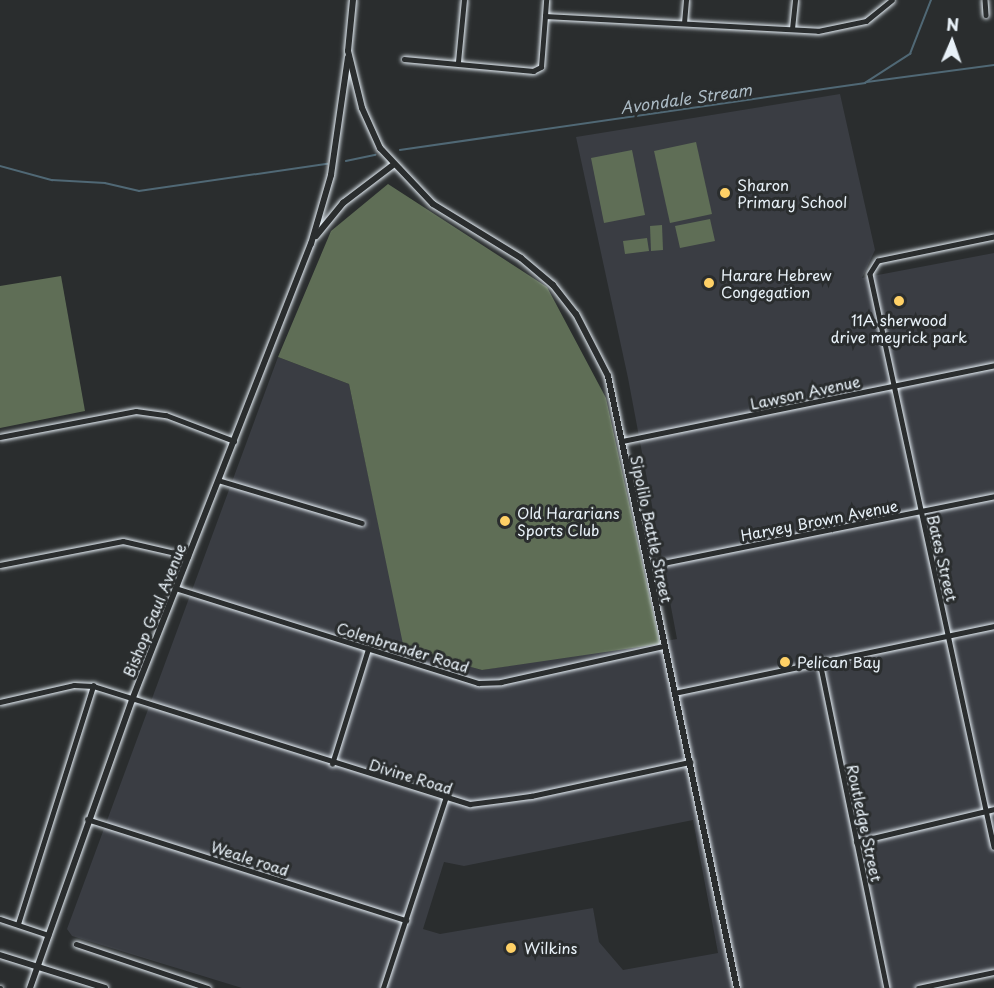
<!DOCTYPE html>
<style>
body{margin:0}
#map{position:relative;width:994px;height:988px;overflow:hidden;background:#2a2d2e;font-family:"Playpen Sans",sans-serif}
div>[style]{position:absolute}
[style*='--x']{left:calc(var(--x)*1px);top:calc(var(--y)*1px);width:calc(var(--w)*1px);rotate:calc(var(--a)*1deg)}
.built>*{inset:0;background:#3a3d43}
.green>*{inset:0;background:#5f6e56}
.stream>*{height:1.5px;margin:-0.75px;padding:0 0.75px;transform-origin:0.75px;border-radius:0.75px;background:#506875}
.roads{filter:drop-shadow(0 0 2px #e8f1f8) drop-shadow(0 0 2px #e8f1f8)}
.street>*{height:4.5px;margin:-2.25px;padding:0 2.25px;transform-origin:2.25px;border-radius:2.25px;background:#2a2d2e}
.secondary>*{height:6px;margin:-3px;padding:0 3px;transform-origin:3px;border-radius:3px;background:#2a2d2e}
.dots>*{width:16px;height:16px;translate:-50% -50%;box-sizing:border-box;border:3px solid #2a2d2e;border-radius:50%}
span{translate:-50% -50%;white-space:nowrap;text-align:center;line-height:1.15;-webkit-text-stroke:6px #2a2d2e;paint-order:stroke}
.poi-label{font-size:15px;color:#e8f1f8}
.left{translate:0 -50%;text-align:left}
.street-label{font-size:15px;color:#e8f1f8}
.water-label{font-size:16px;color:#abbac4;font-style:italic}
.north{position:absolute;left:922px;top:12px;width:60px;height:60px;-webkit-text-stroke:4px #2a2d2e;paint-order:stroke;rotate:2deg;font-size:16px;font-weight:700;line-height:24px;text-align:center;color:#e8f1f8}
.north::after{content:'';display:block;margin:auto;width:21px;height:27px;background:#e8f1f8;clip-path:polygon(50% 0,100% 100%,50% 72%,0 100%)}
</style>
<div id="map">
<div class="built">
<i style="clip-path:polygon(evenodd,840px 94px,875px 250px,862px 278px,994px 253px,994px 972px,916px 988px,242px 988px,72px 936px,67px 929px,278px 357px,349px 384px,405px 649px,482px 670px,677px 639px,628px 378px,576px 137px,840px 94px,693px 820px,718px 953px,623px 970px,599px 942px,593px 908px,440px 934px,423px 929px,444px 862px,464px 866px,693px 820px)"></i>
</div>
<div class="green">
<i style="clip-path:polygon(696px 142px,712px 214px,670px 223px,654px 151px)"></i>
<i style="clip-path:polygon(632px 150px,645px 215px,604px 223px,591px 158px)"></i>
<i style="clip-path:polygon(388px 184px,547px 287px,606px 398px,660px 644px,482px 670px,404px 649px,349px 384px,278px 357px,331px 231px)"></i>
<i style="clip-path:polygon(710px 219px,715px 241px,680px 248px,675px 226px)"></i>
<i style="clip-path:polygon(662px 225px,663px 250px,651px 251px,650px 226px)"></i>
<i style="clip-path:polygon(647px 238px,649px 251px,625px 254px,623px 241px)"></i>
<i style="clip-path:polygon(61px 276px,85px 411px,0 428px,0 286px)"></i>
</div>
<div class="stream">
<i style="--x:867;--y:82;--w:128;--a:-7.6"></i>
<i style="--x:400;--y:150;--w:470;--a:-8.2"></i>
<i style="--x:865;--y:83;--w:54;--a:-32.8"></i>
<i style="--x:910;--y:54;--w:58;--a:-68.7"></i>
<i style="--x:346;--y:161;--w:30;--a:-12"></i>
<i style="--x:0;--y:166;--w:54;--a:15.1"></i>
<i style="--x:52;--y:180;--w:53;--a:3.2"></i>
<i style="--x:105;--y:183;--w:35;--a:13"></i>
<i style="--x:139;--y:191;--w:190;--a:-8.2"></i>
</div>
<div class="roads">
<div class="street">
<i style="--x:985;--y:0;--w:15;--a:86"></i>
<i style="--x:545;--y:16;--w:16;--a:-86"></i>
<i style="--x:684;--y:23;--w:23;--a:-85"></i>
<i style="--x:792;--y:29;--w:29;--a:-84"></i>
<i style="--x:404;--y:59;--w:130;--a:5.3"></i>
<i style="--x:533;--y:71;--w:9;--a:-27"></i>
<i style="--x:541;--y:67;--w:51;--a:-85.5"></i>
<i style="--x:545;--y:16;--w:273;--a:3.1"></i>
<i style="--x:818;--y:31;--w:49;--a:-11.8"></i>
<i style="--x:866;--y:21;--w:33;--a:-39"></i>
<i style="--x:458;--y:62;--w:62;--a:-84.5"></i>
<i style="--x:994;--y:237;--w:118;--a:168.3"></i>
<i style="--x:878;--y:261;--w:15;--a:122"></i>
<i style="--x:870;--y:274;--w:586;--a:77.79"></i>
<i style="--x:0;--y:437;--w:138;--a:-10.8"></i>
<i style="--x:136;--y:411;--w:30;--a:8"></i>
<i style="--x:166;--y:415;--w:73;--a:20.9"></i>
<i style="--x:622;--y:441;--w:380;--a:-11.5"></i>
<i style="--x:218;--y:480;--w:150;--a:16.6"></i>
<i style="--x:0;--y:565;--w:125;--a:-11"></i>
<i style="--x:123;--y:541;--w:67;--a:13"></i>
<i style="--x:648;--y:566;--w:353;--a:-11.4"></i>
<i style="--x:175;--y:588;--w:318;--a:17.4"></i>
<i style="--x:478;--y:683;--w:23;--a:-2"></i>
<i style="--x:501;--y:682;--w:167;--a:-12.5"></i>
<i style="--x:820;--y:662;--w:333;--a:78.4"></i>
<i style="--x:674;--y:693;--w:327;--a:-11.8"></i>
<i style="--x:0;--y:702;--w:76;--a:-12.9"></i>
<i style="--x:74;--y:685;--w:19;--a:3"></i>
<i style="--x:93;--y:686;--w:395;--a:17.4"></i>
<i style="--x:470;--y:804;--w:62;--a:-7.5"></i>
<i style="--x:531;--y:796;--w:163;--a:-12.1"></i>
<i style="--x:332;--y:764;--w:121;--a:-72.6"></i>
<i style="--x:87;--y:819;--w:335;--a:17.6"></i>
<i style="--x:856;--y:842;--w:142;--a:-13.4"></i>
<i style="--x:0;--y:919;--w:51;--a:18.4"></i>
<i style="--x:18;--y:924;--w:250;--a:-72.5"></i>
<i style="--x:76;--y:944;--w:139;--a:18.4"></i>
<i style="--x:0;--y:988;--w:1;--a:0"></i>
<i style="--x:383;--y:988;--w:199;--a:-71.8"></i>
<i style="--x:918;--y:988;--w:78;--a:-11.9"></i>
</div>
<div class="secondary">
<i style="--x:353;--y:0;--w:51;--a:95.6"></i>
<i style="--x:348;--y:51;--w:59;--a:76.2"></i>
<i style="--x:362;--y:108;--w:44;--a:65.8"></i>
<i style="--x:380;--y:148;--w:77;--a:46.6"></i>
<i style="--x:433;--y:204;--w:103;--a:31.5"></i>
<i style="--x:521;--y:258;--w:42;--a:40.2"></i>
<i style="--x:553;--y:285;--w:37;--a:52"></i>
<i style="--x:576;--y:314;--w:70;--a:62.7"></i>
<i style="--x:608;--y:376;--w:625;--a:78.1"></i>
<i style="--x:316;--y:236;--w:43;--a:-50.7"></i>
<i style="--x:343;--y:203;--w:63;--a:-37.2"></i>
<i style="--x:0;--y:955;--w:110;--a:17.4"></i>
<i style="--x:30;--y:988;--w:306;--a:-70.5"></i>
<i style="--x:132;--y:700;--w:490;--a:-68.6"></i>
<i style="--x:311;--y:244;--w:72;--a:-73.8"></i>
<i style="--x:331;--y:175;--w:119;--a:-81.8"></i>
</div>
</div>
<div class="dots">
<i style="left:725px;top:193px;background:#ffd166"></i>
<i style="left:709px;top:283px;background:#ffd166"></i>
<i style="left:899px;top:301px;background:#ffd166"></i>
<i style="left:505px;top:521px;background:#ffd166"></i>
<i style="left:785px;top:662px;background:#ffd166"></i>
<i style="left:511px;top:948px;background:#ffd166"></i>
</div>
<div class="poi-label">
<span class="left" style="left:737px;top:193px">Sharon<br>Primary School</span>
<span class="left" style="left:721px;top:283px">Harare Hebrew<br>Congegation</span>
<span style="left:899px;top:328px">11A sherwood<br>drive meyrick park</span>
<span class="left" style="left:517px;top:521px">Old Hararians<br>Sports Club</span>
<span class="left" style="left:797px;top:662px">Pelican Bay</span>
<span class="left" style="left:524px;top:948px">Wilkins</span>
</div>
<div class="street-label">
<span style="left:805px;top:392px;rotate:-12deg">Lawson Avenue</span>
<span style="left:819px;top:520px;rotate:-11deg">Harvey Brown Avenue</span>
<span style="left:652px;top:529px;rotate:78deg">Sipolilo Battle Street</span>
<span style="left:943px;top:558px;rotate:77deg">Bates Street</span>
<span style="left:154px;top:610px;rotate:-68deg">Bishop Gaul Avenue</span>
<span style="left:403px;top:647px;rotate:17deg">Colenbrander Road</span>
<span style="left:411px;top:776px;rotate:17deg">Divine Road</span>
<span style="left:865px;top:823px;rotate:78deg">Routledge Street</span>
<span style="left:250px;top:858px;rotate:18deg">Weale road</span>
</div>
<div class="water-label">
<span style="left:686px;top:98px;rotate:-8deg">Avondale Stream</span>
</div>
<div class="north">N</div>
</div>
